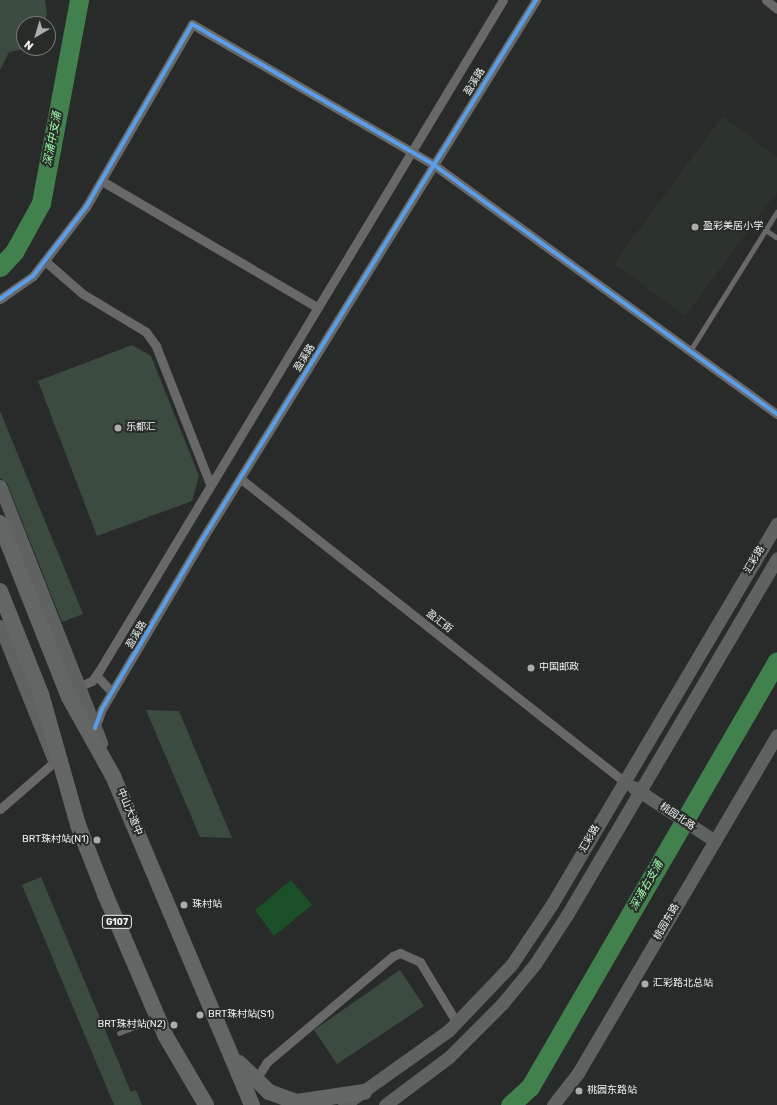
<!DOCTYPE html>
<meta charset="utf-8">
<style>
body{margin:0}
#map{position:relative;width:777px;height:1105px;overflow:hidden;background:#292b2a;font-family:Rubik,"Noto Sans SC",sans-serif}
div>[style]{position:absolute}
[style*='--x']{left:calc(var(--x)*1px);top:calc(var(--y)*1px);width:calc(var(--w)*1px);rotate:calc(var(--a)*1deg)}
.built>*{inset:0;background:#2b332c}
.green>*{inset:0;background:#1b4f27}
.river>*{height:19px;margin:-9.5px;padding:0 9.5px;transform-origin:9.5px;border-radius:9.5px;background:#41814d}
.building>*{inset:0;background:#3c4b40}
.lane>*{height:4.5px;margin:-2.25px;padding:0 2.25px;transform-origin:2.25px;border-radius:2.25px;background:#686868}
.street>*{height:9px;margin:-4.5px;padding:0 4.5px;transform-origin:4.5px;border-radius:4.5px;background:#686868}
.secondary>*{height:13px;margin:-6.5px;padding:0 6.5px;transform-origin:6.5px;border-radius:6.5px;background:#606161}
.highway>*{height:16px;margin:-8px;padding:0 8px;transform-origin:8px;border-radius:8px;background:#646666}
.cycleway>*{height:4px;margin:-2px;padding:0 2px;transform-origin:2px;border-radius:2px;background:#5a9eea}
.dots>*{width:11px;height:11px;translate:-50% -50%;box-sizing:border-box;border:2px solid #282c29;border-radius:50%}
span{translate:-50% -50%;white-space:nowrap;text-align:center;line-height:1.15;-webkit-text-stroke:4px #282c29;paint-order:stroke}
.shield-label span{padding:1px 3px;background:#282c29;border:1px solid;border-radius:3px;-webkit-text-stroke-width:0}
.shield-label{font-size:9px;color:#f0f3f1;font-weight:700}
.street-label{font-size:10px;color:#f0f3f1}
.poi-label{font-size:10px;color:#f0f3f1}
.left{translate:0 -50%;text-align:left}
.right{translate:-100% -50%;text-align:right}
.water-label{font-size:11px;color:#9cfbaa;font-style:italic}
.north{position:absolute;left:16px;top:16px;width:40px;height:40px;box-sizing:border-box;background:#282c29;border:1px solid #787c79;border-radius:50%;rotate:218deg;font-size:11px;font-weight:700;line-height:16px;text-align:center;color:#f0f3f1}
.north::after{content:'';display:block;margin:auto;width:14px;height:18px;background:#aaadab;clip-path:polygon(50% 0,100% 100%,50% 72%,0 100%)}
</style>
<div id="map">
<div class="built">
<i style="clip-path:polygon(723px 116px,777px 157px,777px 192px,685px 316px,614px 263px)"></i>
</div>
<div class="green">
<i style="clip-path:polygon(291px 880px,312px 905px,274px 936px,255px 910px)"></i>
</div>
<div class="river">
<i style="--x:0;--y:267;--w:21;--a:-47"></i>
<i style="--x:14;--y:252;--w:56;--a:-61.1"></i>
<i style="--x:41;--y:203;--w:207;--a:-79.4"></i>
<i style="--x:510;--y:1105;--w:27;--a:-42"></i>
<i style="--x:530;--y:1087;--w:492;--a:-59.9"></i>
</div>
<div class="building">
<i style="clip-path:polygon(0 0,45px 0,47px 14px,44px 24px,24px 24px,24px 49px,9px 52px,0 70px)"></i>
<i style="clip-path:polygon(132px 345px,151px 356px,199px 476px,192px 501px,97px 536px,38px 381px)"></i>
<i style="clip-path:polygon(0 411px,83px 614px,62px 622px,7px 483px,0 478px)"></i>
<i style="clip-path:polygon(146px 710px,179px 711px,232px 838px,200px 837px)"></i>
<i style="clip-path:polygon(41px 877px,131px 1092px,136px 1090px,142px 1105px,114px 1105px,22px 885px)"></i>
<i style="clip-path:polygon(400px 970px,424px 1006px,337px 1064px,314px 1030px)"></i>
</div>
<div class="lane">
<i style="--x:766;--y:230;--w:12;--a:35"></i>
<i style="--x:690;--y:351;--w:164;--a:-58"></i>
<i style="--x:119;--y:1033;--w:40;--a:-21"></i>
</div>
<div class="street">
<i style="--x:766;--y:0;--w:14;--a:39"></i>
<i style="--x:102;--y:181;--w:249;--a:30.4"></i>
<i style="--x:45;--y:261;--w:50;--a:41"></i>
<i style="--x:83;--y:294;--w:74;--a:31.1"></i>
<i style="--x:146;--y:332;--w:17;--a:54"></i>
<i style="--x:156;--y:346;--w:148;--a:68.6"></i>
<i style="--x:0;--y:299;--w:40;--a:-34.9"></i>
<i style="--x:33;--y:276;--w:87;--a:-52.5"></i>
<i style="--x:86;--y:207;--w:211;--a:-59.9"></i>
<i style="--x:192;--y:24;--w:280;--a:30.2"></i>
<i style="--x:434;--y:165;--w:424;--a:36"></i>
<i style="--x:241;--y:479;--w:487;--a:38.3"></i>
<i style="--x:96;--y:675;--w:23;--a:47"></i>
<i style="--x:80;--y:686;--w:13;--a:-23"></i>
<i style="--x:92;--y:681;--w:12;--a:-55"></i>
<i style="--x:99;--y:671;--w:783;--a:-58.95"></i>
<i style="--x:95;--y:728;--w:20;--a:-70"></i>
<i style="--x:102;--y:709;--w:193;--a:-59.4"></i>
<i style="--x:200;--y:543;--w:639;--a:-58.25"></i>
<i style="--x:0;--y:809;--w:72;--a:-41"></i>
<i style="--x:255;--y:1081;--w:22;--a:-58"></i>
<i style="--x:267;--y:1062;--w:165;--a:-40.1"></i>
<i style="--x:393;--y:956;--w:8;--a:-23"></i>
<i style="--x:400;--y:953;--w:22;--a:24"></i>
<i style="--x:420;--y:962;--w:71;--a:58.8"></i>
</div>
<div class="secondary">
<i style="--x:0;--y:486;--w:276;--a:68.5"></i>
<i style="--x:0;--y:626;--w:142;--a:68.1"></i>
<i style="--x:633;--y:787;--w:98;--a:33.4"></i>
<i style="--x:344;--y:1105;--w:129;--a:-35.5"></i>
<i style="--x:449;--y:1030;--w:91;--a:-46.3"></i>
<i style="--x:512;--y:964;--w:72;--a:-56.3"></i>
<i style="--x:552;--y:904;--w:442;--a:-59.4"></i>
<i style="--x:385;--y:1105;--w:80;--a:-36.9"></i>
<i style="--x:449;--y:1057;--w:75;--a:-45"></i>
<i style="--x:502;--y:1004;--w:52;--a:-50.5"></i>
<i style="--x:535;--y:964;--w:59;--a:-56.9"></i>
<i style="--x:567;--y:915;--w:414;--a:-59.5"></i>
<i style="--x:553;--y:1105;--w:41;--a:-52"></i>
<i style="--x:578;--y:1073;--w:392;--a:-59.5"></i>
</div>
<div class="highway">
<i style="--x:0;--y:523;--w:187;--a:68.4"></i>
<i style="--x:69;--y:697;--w:90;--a:60.9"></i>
<i style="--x:113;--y:776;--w:357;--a:67.1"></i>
<i style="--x:0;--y:591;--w:111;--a:68.3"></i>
<i style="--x:41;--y:694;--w:136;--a:74.2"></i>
<i style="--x:78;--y:825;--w:74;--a:68.6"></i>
<i style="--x:105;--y:894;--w:153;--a:66.9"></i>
<i style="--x:165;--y:1035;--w:81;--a:59.6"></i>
<i style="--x:239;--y:1063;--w:42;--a:44"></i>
<i style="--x:269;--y:1092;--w:30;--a:20"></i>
<i style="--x:297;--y:1102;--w:68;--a:-8.5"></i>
</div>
<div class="cycleway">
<i style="--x:0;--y:299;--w:40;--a:-34.9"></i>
<i style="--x:33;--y:276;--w:87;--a:-52.5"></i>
<i style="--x:86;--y:207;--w:211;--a:-59.9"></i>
<i style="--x:192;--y:24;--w:280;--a:30.2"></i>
<i style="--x:434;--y:165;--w:424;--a:36"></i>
<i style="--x:95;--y:728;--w:20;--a:-70"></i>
<i style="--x:102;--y:709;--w:193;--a:-59.4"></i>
<i style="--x:200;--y:543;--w:639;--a:-58.25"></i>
</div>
<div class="dots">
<i style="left:695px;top:227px;background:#aaadab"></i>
<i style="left:118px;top:428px;background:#aaadab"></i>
<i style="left:531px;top:668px;background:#aaadab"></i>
<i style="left:97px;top:840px;background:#aaadab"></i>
<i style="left:184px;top:905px;background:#aaadab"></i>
<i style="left:645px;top:984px;background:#aaadab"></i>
<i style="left:200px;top:1015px;background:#aaadab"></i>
<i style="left:174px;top:1025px;background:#aaadab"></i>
<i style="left:579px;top:1091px;background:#aaadab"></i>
</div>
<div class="shield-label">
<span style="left:117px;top:922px">G107</span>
</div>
<div class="street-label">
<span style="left:475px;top:82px;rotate:-58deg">盈溪路</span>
<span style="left:305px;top:358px;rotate:-58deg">盈溪路</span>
<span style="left:755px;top:560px;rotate:-59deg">汇彩路</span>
<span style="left:439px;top:622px;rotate:38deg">盈汇街</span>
<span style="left:137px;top:635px;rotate:-59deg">盈溪路</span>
<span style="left:129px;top:812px;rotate:67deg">中山大道中</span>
<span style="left:677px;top:817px;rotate:34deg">桃园北路</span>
<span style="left:590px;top:839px;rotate:-60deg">汇彩路</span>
<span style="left:667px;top:922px;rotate:-60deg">桃园东路</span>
</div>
<div class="poi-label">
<span class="left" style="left:703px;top:227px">盈彩美居小学</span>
<span class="left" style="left:126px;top:428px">乐都汇</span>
<span class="left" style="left:539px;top:668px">中国邮政</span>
<span class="right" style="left:89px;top:840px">BRT珠村站(N1)</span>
<span class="left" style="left:192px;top:905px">珠村站</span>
<span class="left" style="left:653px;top:984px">汇彩路北总站</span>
<span class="left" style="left:208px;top:1015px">BRT珠村站(S1)</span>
<span class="right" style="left:166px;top:1025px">BRT珠村站(N2)</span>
<span class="left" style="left:587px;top:1091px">桃园东路站</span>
</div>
<div class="water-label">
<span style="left:53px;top:139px;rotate:-79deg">深涌中支涌</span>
<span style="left:647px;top:886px;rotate:-60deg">深涌右支涌</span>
</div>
<div class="north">N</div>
</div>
